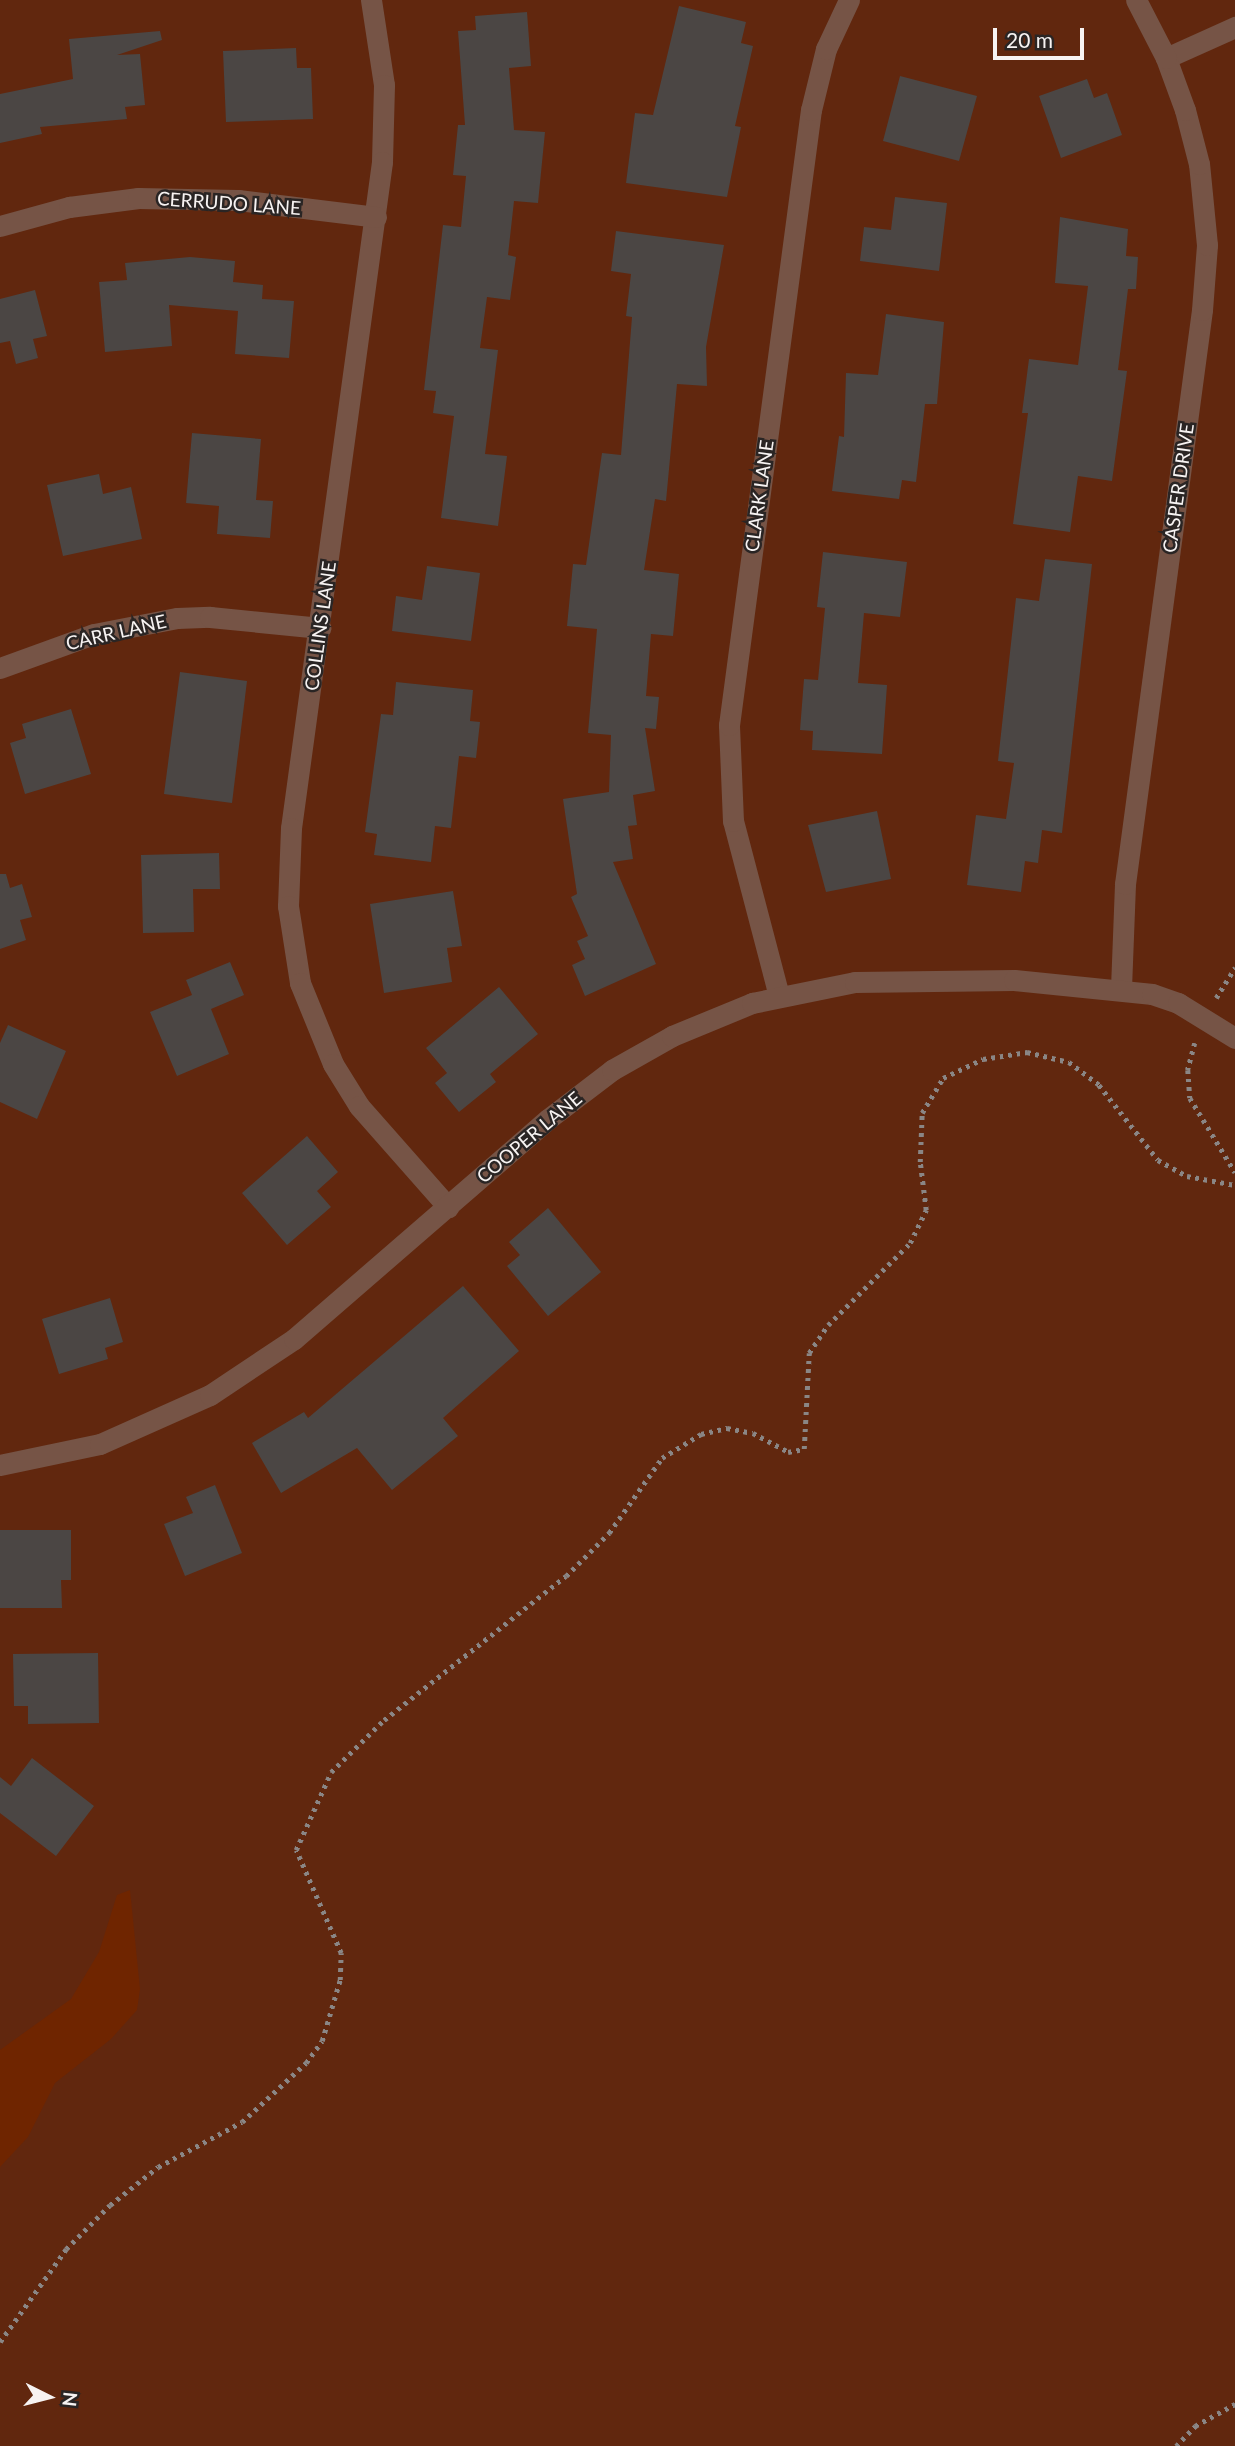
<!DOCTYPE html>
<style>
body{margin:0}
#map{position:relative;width:1235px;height:2446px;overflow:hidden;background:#2a2524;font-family:Lato,sans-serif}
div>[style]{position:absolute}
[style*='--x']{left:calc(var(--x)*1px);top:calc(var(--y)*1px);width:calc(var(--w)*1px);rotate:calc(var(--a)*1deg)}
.green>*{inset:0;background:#61270e}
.water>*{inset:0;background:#6f2500}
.building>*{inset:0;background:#4b4644}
.path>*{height:4.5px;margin-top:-2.25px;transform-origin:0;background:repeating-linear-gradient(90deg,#8a8685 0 3.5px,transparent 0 8.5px)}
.street>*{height:21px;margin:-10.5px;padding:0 10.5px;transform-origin:10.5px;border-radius:10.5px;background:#765446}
span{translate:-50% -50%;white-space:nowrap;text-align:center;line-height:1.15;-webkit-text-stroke:5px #2a2524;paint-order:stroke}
.street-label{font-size:19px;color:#f7f3f2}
.north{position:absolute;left:14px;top:2362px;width:70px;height:70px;-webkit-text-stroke:5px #2a2524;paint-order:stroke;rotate:96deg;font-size:19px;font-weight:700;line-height:28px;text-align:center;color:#f7f3f2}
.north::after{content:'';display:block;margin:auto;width:24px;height:32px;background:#f7f3f2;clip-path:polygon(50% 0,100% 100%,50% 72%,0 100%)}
.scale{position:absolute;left:993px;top:28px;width:91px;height:32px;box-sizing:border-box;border:4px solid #f7f3f2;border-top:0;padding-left:9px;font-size:21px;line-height:24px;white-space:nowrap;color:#f7f3f2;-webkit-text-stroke:5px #2a2524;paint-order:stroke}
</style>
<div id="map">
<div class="green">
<i style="clip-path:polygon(0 0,1235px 0,1235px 2446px,0 2446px)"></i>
</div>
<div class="water">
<i style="clip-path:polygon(130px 1890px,140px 1989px,137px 2010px,111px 2039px,55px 2083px,28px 2137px,0 2167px,0 2050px,71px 1999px,99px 1952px,117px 1895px)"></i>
</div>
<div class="building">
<i style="clip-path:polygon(679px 6px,746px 22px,741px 43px,753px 46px,735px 126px,741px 127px,727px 197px,626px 183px,635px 113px,653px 115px)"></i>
<i style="clip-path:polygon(527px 12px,531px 66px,509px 68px,514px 130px,545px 132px,538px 203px,514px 201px,508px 255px,516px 257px,510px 300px,487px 297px,480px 348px,498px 350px,485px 454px,507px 456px,498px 526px,441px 518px,454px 416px,433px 413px,436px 391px,424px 390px,443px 225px,461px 227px,466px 176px,453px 175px,458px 125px,465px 125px,458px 31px,476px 30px,475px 16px)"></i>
<i style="clip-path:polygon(160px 31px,162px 40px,117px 55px,140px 54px,145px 105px,125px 107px,127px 119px,40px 127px,42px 134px,0 143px,0 94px,73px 79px,69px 39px)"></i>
<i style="clip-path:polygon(296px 48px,297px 68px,311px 68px,313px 119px,226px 122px,223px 51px)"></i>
<i style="clip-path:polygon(900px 76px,977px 96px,959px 161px,883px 141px)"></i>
<i style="clip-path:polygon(1087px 79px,1094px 98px,1107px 93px,1122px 135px,1061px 158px,1039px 96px)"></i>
<i style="clip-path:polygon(895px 197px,947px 203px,939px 271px,860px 261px,864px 227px,891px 230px)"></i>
<i style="clip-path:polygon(1060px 217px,1128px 229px,1126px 256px,1138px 257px,1136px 289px,1128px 289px,1118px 370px,1127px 371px,1112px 481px,1078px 476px,1070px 532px,1013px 524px,1028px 413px,1022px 413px,1029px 359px,1078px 365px,1088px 286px,1055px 283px)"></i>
<i style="clip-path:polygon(616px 231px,724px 245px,706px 347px,707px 386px,677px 384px,666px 501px,655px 499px,644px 570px,679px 574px,673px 636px,651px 634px,646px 696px,659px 697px,656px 729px,645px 728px,655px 791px,633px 795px,637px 825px,628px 826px,633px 859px,613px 862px,656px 964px,585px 996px,572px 965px,585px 959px,577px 941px,588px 936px,571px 897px,577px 894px,563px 799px,609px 792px,611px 735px,588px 733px,597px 629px,567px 626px,573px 564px,586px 565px,602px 453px,621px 455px,632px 317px,626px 316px,631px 274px,611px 271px)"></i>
<i style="clip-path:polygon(190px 257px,235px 261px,233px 282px,263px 285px,262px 299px,294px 301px,289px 358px,235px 354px,238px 311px,169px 305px,172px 346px,105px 352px,99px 282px,127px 280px,125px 263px)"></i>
<i style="clip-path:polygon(35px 290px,47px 336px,33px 339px,38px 358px,16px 364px,10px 341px,0 343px,0 299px)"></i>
<i style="clip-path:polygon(886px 314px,944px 322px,937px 404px,925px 404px,916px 482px,902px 480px,899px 499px,832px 491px,839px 436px,844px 437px,846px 373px,878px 375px)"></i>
<i style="clip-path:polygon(192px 433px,261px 439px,256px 500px,273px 501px,270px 538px,217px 534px,219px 506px,186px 503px)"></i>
<i style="clip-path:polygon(99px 474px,103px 494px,131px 487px,142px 539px,63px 556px,47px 485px)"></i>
<i style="clip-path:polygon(823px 552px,907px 562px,900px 617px,864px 613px,858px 683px,887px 685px,882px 754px,812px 750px,813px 731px,800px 730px,804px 679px,818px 680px,825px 608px,817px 607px)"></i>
<i style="clip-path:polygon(1045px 559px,1092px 564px,1062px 833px,1042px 830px,1038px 863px,1025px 861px,1021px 892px,967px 885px,976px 815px,1006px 819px,1014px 763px,998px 761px,1016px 598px,1039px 601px)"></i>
<i style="clip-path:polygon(427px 566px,480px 573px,471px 641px,392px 631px,396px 596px,422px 600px)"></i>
<i style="clip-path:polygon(180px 672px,247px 681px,232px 803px,164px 794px)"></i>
<i style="clip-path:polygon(396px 682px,473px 690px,470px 721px,480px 722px,476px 758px,459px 756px,451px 828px,435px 826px,431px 862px,374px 855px,377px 834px,365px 832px,381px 714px,393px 715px)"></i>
<i style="clip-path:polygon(71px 709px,91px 774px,25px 794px,10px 743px,26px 738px,22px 724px)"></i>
<i style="clip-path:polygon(877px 811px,891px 879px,826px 892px,808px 825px)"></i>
<i style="clip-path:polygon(219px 853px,220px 889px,193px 889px,194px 932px,143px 933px,141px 855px)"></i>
<i style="clip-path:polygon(0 874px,6px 874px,10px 888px,22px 884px,32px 917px,20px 920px,26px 940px,0 949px)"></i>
<i style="clip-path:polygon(453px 891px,462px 946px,447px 948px,452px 982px,384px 993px,370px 904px)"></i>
<i style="clip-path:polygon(230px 962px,244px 995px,211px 1009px,229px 1054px,177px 1076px,150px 1012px,192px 995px,186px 980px)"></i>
<i style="clip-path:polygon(499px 987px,538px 1034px,490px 1074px,496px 1082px,459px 1112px,435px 1083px,447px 1073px,426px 1048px)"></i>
<i style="clip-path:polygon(8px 1025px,66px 1051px,37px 1119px,0 1102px,0 1043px)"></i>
<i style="clip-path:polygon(307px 1136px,338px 1172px,317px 1191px,331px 1207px,287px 1245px,242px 1193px)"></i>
<i style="clip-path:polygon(548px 1208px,601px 1272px,548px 1316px,507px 1266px,520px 1255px,509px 1242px)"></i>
<i style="clip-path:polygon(463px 1286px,519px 1351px,443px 1418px,458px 1436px,392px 1490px,357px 1448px,281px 1493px,252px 1443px,304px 1412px,308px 1418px)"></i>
<i style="clip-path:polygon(110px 1298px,123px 1342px,105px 1348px,108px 1359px,59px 1374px,42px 1319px)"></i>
<i style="clip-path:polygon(215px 1485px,242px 1553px,185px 1576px,164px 1524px,193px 1513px,186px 1497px)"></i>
<i style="clip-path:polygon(0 1530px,71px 1530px,71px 1580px,61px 1580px,62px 1608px,0 1608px)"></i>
<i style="clip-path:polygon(98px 1653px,99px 1723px,28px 1724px,28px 1706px,14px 1706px,13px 1654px)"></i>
<i style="clip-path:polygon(32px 1758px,94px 1806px,56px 1856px,0 1813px,0 1777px,11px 1786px)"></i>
</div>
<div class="path">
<i style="--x:1216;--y:998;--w:36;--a:-58"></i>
<i style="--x:1195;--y:1043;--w:28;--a:105"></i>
<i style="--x:1188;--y:1070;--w:28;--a:86"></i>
<i style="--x:1190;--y:1098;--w:87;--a:58.7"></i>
<i style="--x:0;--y:2342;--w:114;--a:-54.6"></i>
<i style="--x:66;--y:2249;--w:62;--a:-45"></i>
<i style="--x:110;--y:2205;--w:61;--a:-38.4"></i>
<i style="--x:158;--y:2167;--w:95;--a:-28.2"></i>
<i style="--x:242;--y:2122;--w:87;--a:-42.7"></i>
<i style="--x:306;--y:2063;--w:27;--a:-54"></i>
<i style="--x:322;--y:2041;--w:64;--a:-73.6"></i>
<i style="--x:340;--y:1980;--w:27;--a:-88"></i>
<i style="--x:341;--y:1953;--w:112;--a:-113.6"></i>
<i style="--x:296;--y:1850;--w:85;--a:-65.8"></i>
<i style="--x:331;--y:1772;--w:74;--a:-44.5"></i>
<i style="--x:384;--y:1720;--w:232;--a:-38.4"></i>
<i style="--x:566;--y:1576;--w:61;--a:-45"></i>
<i style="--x:609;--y:1533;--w:92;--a:-54.8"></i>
<i style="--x:662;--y:1458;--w:46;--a:-31.6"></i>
<i style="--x:701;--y:1434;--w:27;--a:-13"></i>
<i style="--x:727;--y:1428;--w:26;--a:11"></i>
<i style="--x:753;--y:1433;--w:40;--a:28"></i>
<i style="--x:788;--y:1452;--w:16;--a:-11"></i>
<i style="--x:804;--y:1449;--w:96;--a:-87"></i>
<i style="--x:809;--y:1353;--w:34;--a:-56"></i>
<i style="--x:828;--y:1325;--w:116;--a:-45"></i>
<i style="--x:910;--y:1243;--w:37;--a:-64"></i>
<i style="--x:926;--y:1210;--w:48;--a:-97.1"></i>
<i style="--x:920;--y:1162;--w:49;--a:-87.7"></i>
<i style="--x:922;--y:1113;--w:41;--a:-59"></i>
<i style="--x:943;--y:1078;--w:44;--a:-25.4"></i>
<i style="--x:983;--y:1059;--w:45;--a:-9"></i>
<i style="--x:1027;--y:1052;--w:43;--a:13.4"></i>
<i style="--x:1069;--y:1062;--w:38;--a:37"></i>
<i style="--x:1099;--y:1085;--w:95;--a:51.8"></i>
<i style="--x:1158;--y:1160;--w:33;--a:29"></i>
<i style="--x:1187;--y:1176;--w:49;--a:10.6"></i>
<i style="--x:1176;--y:2446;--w:28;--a:-46"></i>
<i style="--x:1195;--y:2426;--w:46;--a:-28.8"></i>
</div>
<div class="street">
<i style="--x:371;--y:0;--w:86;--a:81.3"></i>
<i style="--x:384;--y:85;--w:77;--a:91.5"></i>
<i style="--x:382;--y:162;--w:672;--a:97.78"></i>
<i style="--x:291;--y:828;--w:78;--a:92.2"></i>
<i style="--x:288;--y:906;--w:78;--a:81.1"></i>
<i style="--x:300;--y:983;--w:87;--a:67.8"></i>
<i style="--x:333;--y:1064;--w:49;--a:58.2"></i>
<i style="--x:359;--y:1106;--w:135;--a:48.6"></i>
<i style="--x:1166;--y:58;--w:76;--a:-24.2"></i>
<i style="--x:0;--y:226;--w:72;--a:-15.4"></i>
<i style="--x:69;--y:207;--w:70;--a:-7.4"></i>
<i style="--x:138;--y:198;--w:100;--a:1.1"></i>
<i style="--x:238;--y:200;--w:139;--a:7"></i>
<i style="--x:0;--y:668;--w:100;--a:-19.9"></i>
<i style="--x:94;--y:634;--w:85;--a:-10.9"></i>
<i style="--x:177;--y:618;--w:33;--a:-2"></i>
<i style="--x:210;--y:617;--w:111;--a:5.7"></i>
<i style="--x:1121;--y:988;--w:104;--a:-87.8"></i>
<i style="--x:1125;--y:884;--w:579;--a:-82.36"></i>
<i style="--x:1202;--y:310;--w:65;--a:-85.6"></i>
<i style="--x:1207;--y:245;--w:81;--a:-95.6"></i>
<i style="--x:1199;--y:164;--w:56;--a:-104.5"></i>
<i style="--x:1185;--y:110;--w:55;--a:-110.1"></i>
<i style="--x:1166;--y:58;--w:65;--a:-117.3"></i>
<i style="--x:779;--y:996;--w:181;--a:-104.7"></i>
<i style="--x:733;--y:821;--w:96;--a:-92.4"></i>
<i style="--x:729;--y:725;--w:620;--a:-82.41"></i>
<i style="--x:811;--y:110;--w:63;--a:-76.2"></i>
<i style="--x:826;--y:49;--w:54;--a:-64.9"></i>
<i style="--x:0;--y:1465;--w:102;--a:-11.9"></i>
<i style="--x:100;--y:1444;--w:120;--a:-24"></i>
<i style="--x:210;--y:1395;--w:101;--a:-33.7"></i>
<i style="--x:294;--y:1339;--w:336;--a:-40.9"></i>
<i style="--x:548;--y:1119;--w:81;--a:-37.4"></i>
<i style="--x:612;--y:1070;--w:69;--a:-29.5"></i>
<i style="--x:672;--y:1036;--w:87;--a:-22.4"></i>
<i style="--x:752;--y:1003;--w:105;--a:-11.5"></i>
<i style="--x:855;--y:982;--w:159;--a:-0.7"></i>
<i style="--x:1014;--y:980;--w:139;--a:5.8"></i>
<i style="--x:1152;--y:994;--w:28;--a:19"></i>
<i style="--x:1178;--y:1003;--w:67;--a:31.6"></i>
</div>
<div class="street-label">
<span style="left:229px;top:203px;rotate:4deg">CERRUDO LANE</span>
<span style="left:1178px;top:488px;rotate:-82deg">CASPER DRIVE</span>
<span style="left:759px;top:496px;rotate:-82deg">CLARK LANE</span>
<span style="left:320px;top:626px;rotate:-82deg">COLLINS LANE</span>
<span style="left:116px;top:632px;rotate:-13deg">CARR LANE</span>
<span style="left:529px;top:1137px;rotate:-40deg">COOPER LANE</span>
</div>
<div class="north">N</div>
<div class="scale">20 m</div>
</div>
